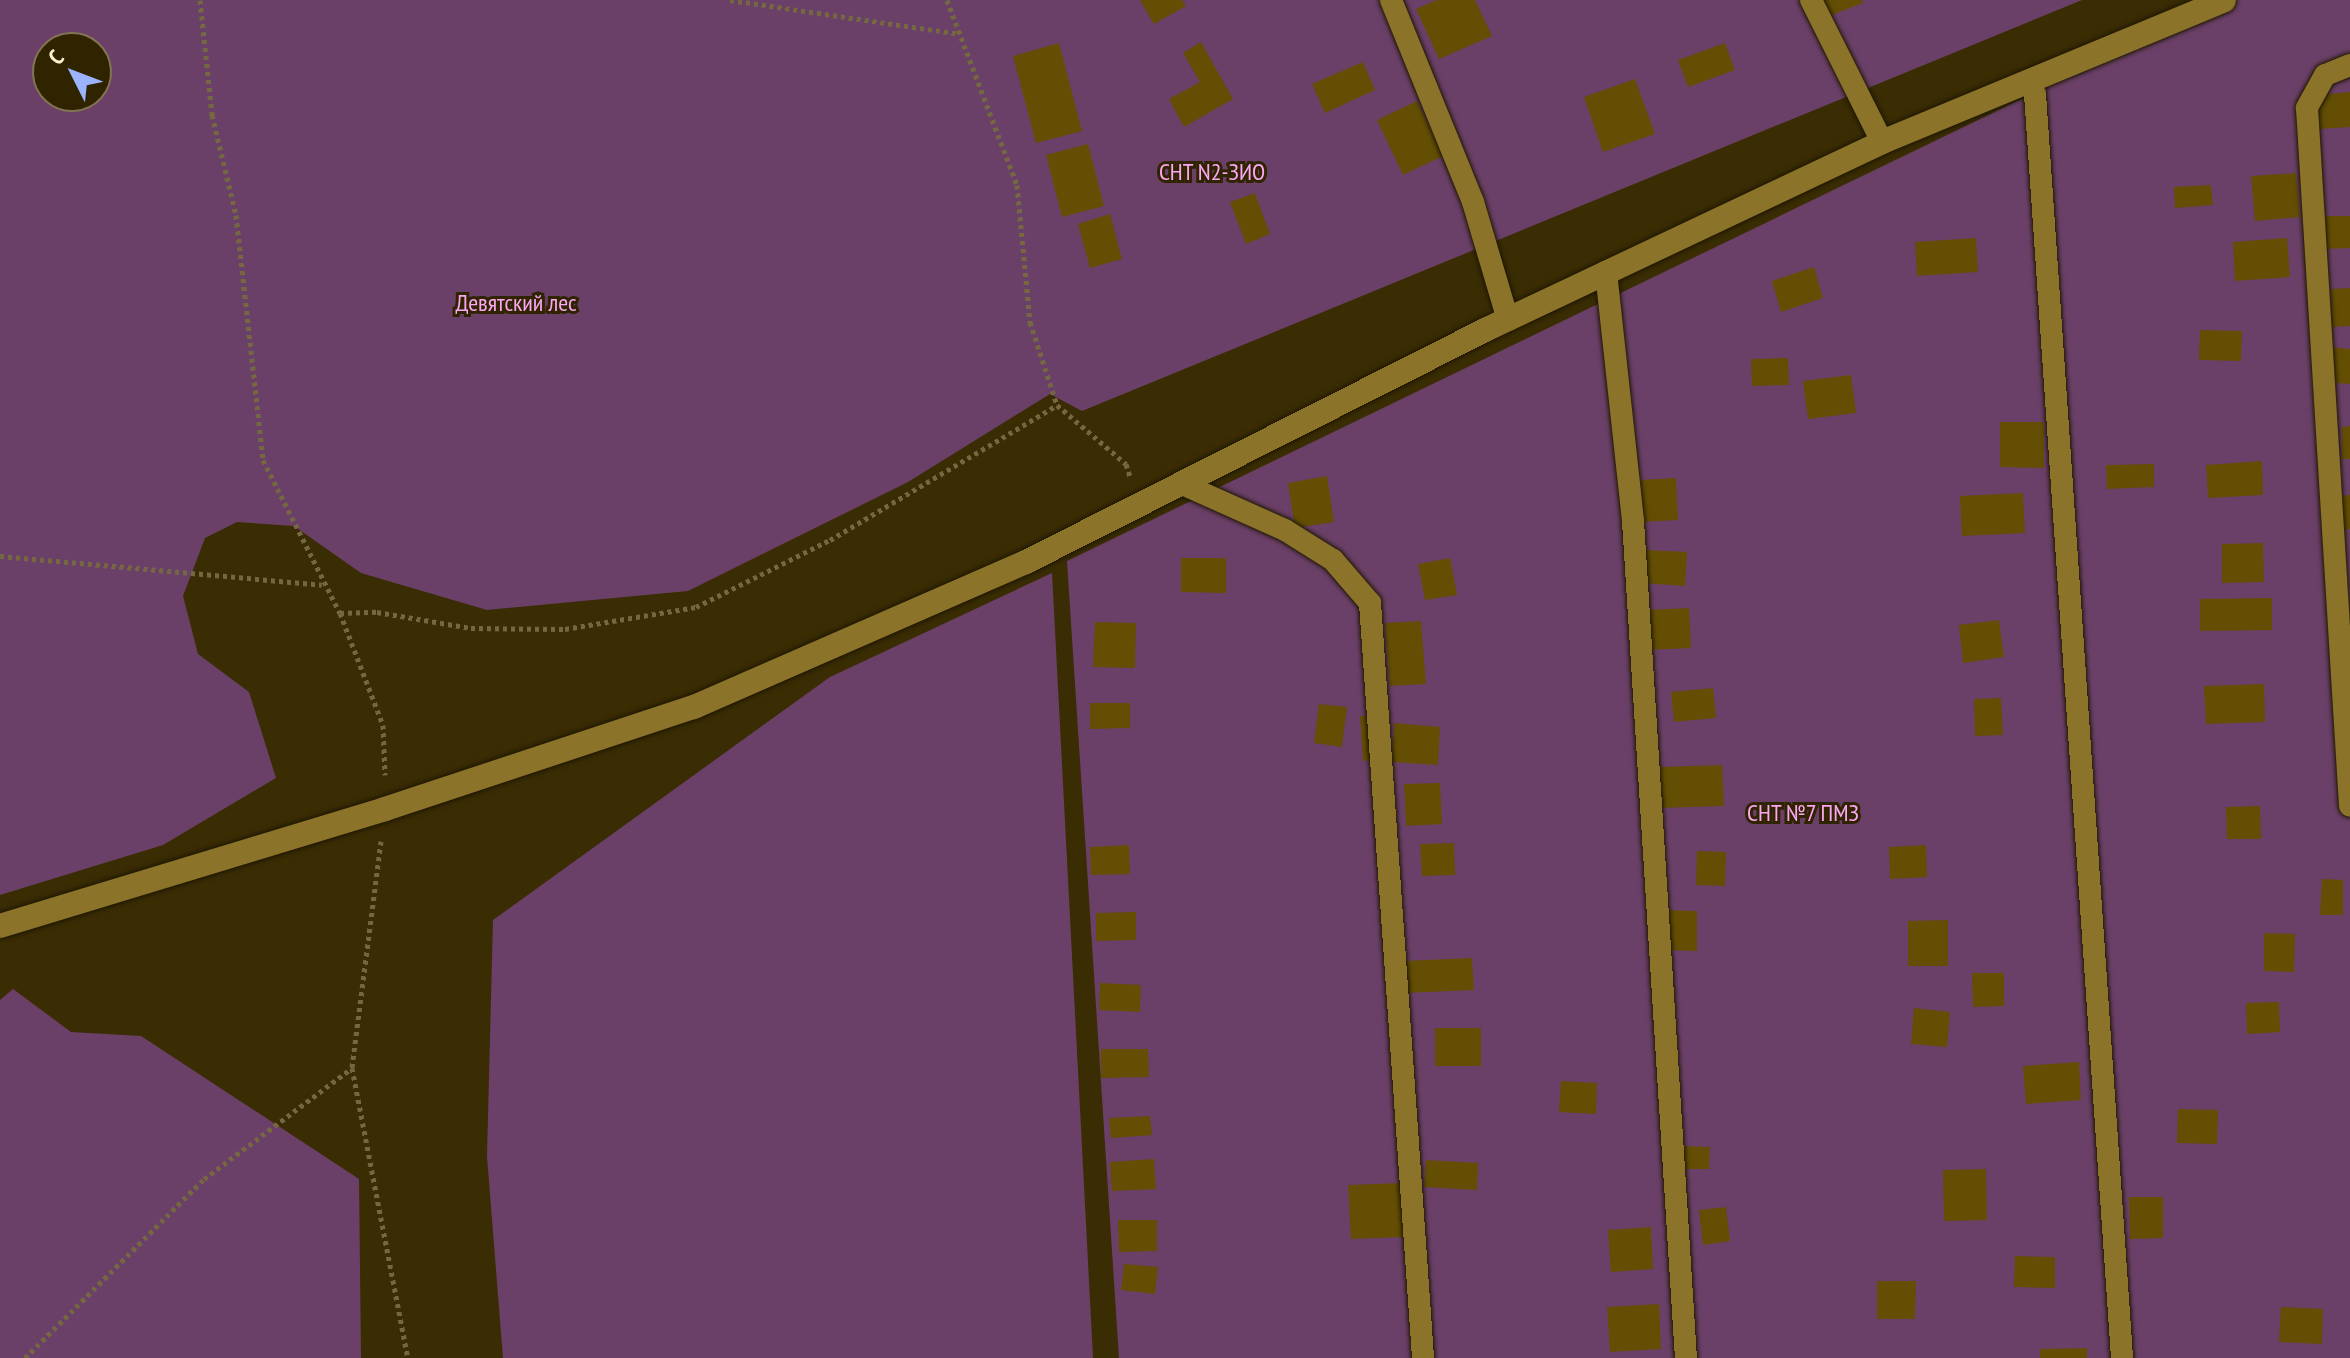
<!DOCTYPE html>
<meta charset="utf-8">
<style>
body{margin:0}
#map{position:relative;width:2350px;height:1358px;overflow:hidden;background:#3a2d04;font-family:"PT Sans Narrow",sans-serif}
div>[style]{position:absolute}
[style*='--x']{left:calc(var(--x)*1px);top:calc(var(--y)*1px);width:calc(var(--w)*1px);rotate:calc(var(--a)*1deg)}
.green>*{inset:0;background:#6b4068}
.building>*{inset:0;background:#634e04}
.path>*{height:5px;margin-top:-2.5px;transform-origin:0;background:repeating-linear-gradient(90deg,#756841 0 4px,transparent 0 8px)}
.roads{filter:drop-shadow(0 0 2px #1d1601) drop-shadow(0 0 2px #1d1601)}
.service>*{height:22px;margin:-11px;padding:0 11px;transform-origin:11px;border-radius:11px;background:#8c732a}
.minor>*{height:24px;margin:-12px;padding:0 12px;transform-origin:12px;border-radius:12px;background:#8c732a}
span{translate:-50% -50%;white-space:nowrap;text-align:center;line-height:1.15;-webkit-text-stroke:6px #302300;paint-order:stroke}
.park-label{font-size:24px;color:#faa6f3}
.north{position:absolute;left:32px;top:32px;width:80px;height:80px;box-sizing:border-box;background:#302300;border:2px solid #827552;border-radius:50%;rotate:312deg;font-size:22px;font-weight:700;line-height:32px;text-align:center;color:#fdf0cc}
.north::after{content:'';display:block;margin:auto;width:28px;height:36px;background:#9cb4fd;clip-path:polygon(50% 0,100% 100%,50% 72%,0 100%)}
</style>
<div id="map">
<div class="green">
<i style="clip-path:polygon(evenodd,0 0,2082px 0,1082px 411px,1050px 394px,908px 482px,688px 591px,487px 610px,361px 573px,294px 526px,237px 522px,205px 538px,183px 596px,198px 654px,249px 692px,276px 778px,163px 845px,0 895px,0 0,48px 48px,96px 48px,96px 96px,48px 96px,48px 48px)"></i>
<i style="clip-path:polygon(2226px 0,2350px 0,2350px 1358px,1119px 1358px,1067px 561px)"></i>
<i style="clip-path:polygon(1052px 573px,1093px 1358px,503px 1358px,487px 1156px,493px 920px,830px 677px)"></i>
<i style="clip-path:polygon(13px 989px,71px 1032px,141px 1036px,359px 1179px,361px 1358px,0 1358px,0 1000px)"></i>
</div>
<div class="building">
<i style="clip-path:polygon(1140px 0,1182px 0,1186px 6px,1154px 24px)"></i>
<i style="clip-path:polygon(1437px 0,1475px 0,1492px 36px,1439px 59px,1416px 9px)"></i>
<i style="clip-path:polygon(1819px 0,1862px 0,1863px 3px,1826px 17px)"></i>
<i style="clip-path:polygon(1201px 42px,1233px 99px,1184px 127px,1169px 99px,1200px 82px,1183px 53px)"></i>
<i style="clip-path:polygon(1059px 43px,1082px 131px,1036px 143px,1013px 56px)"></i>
<i style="clip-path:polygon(1725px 43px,1735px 70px,1688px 87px,1678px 60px)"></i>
<i style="clip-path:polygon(1363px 62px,1375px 90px,1325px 113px,1312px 84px)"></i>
<i style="clip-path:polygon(1635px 79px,1655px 134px,1603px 152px,1584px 97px)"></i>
<i style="clip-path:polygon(2350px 92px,2350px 127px,2319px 129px,2318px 95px)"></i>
<i style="clip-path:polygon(1417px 101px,1443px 156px,1403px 175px,1377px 120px)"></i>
<i style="clip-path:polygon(1088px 144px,1104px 206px,1062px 217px,1046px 155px)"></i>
<i style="clip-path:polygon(2296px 173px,2300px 217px,2255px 221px,2251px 176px)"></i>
<i style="clip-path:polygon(2211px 185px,2213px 205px,2175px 208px,2174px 187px)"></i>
<i style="clip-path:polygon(1255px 193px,1270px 234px,1246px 244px,1230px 202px)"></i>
<i style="clip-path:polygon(1110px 214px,1122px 259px,1090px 268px,1078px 224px)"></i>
<i style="clip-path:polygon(2321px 216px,2350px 216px,2350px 248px,2322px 249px)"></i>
<i style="clip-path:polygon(1976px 238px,1978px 272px,1917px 276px,1915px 242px)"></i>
<i style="clip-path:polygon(2287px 238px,2290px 277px,2235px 281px,2233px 242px)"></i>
<i style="clip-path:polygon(1814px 267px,1823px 298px,1781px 312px,1772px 281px)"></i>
<i style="clip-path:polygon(2350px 288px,2350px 326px,2332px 327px,2331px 289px)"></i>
<i style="clip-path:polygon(2200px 330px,2242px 331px,2241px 361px,2199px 360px)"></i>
<i style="clip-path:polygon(2329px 347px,2350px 349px,2350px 384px,2325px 382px)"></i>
<i style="clip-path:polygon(1788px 358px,1789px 385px,1752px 386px,1751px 359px)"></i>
<i style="clip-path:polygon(1851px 375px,1856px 413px,1808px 419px,1803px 381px)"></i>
<i style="clip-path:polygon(2000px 422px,2044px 422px,2044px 468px,2000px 467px)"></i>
<i style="clip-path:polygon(2350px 426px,2350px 459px,2342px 459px,2342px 427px)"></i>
<i style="clip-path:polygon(2262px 461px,2263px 495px,2208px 498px,2206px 465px)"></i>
<i style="clip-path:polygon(2154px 464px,2154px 487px,2107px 489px,2106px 465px)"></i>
<i style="clip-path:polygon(1327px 476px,1334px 522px,1295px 528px,1288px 483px)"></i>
<i style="clip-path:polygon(1676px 478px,1678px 520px,1643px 522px,1641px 480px)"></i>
<i style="clip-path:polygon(2023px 493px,2025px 533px,1962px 536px,1960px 496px)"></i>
<i style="clip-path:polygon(2350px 495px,2350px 529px,2342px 530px,2341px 496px)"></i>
<i style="clip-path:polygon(2263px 543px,2264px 582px,2222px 583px,2222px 544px)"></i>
<i style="clip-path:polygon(1645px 550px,1687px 552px,1685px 586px,1642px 583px)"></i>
<i style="clip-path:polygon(1181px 558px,1226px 558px,1226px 593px,1181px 592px)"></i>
<i style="clip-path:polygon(1450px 558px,1457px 595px,1425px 600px,1418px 564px)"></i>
<i style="clip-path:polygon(2272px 598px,2272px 630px,2200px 631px,2200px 599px)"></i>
<i style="clip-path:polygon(1689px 608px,1691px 648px,1647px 650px,1645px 610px)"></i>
<i style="clip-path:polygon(1999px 620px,2004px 657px,1963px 663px,1959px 625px)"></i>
<i style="clip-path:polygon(1421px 621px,1426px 684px,1390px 686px,1385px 623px)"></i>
<i style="clip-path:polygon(1095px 622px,1136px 623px,1135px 668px,1093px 667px)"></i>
<i style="clip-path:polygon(2264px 684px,2265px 722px,2206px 724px,2204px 686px)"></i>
<i style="clip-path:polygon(1713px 688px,1716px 718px,1674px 722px,1671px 692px)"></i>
<i style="clip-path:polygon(2001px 698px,2003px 735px,1975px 736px,1974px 699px)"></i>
<i style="clip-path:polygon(1090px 703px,1130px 703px,1130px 728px,1090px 729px)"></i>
<i style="clip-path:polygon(1319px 704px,1347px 707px,1342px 747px,1314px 743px)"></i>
<i style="clip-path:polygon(1383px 715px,1385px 759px,1363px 761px,1360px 716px)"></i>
<i style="clip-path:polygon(1394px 723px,1440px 727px,1438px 765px,1392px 762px)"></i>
<i style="clip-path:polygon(1722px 765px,1724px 806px,1660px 808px,1659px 767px)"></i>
<i style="clip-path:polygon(1440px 783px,1442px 824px,1406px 826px,1404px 784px)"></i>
<i style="clip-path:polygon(2260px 806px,2261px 839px,2227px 839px,2226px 807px)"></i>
<i style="clip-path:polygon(1454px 843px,1455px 875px,1422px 876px,1420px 844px)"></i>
<i style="clip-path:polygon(1129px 845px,1130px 874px,1091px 875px,1090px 847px)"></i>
<i style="clip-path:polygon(1926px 845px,1927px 877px,1890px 879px,1889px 847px)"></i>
<i style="clip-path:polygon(1697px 851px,1726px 852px,1725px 886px,1696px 885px)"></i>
<i style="clip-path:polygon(2322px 879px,2343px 880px,2343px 915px,2320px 915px)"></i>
<i style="clip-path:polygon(1662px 910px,1697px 911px,1697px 951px,1662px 950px)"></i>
<i style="clip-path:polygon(1136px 912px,1136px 940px,1096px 941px,1096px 913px)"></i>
<i style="clip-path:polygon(1948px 920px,1948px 966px,1908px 966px,1908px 921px)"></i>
<i style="clip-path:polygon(2264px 933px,2295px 934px,2294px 972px,2264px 971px)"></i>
<i style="clip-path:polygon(1472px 958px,1474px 990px,1406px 993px,1405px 961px)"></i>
<i style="clip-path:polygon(1972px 973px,2004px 973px,2004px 1006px,1973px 1007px)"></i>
<i style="clip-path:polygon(1100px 983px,1141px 985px,1140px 1012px,1099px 1010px)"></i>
<i style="clip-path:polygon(2279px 1002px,2280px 1032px,2247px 1034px,2246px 1003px)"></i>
<i style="clip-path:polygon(1914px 1008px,1950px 1012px,1947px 1047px,1911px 1044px)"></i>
<i style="clip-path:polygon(1435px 1028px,1481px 1028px,1481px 1066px,1435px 1066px)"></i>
<i style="clip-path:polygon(1101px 1049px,1148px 1049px,1149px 1077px,1101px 1078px)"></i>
<i style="clip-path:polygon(2079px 1062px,2081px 1100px,2026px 1104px,2023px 1066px)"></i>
<i style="clip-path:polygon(1561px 1081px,1597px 1083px,1596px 1114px,1559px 1112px)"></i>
<i style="clip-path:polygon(2178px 1109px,2218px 1110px,2217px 1144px,2177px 1143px)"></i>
<i style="clip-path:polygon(1150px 1116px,1152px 1135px,1111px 1138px,1109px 1118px)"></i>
<i style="clip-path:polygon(1679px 1146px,1710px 1147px,1709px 1169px,1679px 1169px)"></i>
<i style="clip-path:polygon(1154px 1159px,1156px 1189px,1112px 1191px,1110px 1162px)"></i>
<i style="clip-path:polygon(1426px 1160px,1478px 1163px,1477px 1190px,1424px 1187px)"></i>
<i style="clip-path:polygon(1986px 1169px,1987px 1220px,1944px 1221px,1943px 1170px)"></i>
<i style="clip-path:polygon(1401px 1183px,1404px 1237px,1351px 1239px,1348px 1185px)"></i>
<i style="clip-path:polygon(2129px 1197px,2163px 1197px,2163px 1238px,2130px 1239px)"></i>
<i style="clip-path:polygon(1726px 1207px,1730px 1241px,1703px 1245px,1699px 1210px)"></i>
<i style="clip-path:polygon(1118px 1220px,1157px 1220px,1157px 1251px,1119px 1252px)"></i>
<i style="clip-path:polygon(1651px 1227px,1653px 1269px,1611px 1272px,1608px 1230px)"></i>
<i style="clip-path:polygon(2015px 1256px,2055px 1257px,2055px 1288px,2014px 1287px)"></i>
<i style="clip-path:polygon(1124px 1264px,1158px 1267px,1155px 1294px,1121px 1290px)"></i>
<i style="clip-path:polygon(1877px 1281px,1916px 1281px,1915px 1319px,1877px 1319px)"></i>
<i style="clip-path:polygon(1659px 1304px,1661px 1349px,1610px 1352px,1607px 1307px)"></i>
<i style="clip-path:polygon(2281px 1307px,2323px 1309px,2322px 1344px,2279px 1342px)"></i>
<i style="clip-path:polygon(2087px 1348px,2087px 1358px,2040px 1358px,2040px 1349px)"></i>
</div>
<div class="path">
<i style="--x:200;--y:0;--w:116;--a:84"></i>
<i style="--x:212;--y:115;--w:103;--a:76.5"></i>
<i style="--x:236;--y:215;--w:246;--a:83.7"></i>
<i style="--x:263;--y:460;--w:171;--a:63.3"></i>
<i style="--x:340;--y:613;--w:120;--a:69"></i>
<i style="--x:383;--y:725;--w:50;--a:87.7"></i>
<i style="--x:730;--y:0;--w:232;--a:8.4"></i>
<i style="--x:947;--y:0;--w:198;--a:69.3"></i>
<i style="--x:1017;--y:185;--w:138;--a:84.6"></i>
<i style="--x:1030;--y:322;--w:87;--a:72"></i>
<i style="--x:1057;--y:405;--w:91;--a:40.5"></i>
<i style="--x:1126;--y:464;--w:13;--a:72"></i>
<i style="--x:0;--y:556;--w:323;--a:5.1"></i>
<i style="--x:340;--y:613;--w:37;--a:-2"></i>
<i style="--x:377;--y:612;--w:95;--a:9.7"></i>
<i style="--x:471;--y:628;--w:94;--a:0.6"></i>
<i style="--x:565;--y:629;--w:133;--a:-9.5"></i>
<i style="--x:696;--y:607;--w:150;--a:-26.6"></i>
<i style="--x:830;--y:540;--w:264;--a:-30.7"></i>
<i style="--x:381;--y:841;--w:229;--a:97.3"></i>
<i style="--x:352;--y:1068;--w:295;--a:79.1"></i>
<i style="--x:25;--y:1358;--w:253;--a:-45"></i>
<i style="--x:204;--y:1179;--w:185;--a:-36.9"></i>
</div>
<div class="roads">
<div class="service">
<i style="--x:1391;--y:0;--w:218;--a:67.9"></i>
<i style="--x:1473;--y:202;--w:123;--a:73.5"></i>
<i style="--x:1811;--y:0;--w:159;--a:63.4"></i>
<i style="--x:2350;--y:65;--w:27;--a:158"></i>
<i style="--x:2325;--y:75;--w:38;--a:119"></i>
<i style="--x:2307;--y:108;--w:699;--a:86.47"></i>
<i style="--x:2035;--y:94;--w:1267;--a:86.06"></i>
<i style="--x:1606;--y:272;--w:250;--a:83.8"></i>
<i style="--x:1633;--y:521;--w:839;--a:86.38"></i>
<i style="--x:1180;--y:483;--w:115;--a:24.1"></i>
<i style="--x:1285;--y:530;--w:57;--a:32"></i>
<i style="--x:1333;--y:560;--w:57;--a:49.3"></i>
<i style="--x:1370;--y:603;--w:757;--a:85.98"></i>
</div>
<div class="minor">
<i style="--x:0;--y:926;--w:402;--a:-16.9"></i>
<i style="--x:385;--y:809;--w:325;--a:-18.3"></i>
<i style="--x:694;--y:707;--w:362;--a:-23.6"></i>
<i style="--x:1026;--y:562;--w:514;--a:-26.81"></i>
<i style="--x:1485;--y:330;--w:439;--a:-25.3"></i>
<i style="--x:1882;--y:142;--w:370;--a:-22.5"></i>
</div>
</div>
<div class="park-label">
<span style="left:1212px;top:172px">СНТ N2-ЗИО</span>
<span style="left:516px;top:303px">Девятский лес</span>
<span style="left:1803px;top:813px">СНТ №7 ПМЗ</span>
</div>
<div class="north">С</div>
</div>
